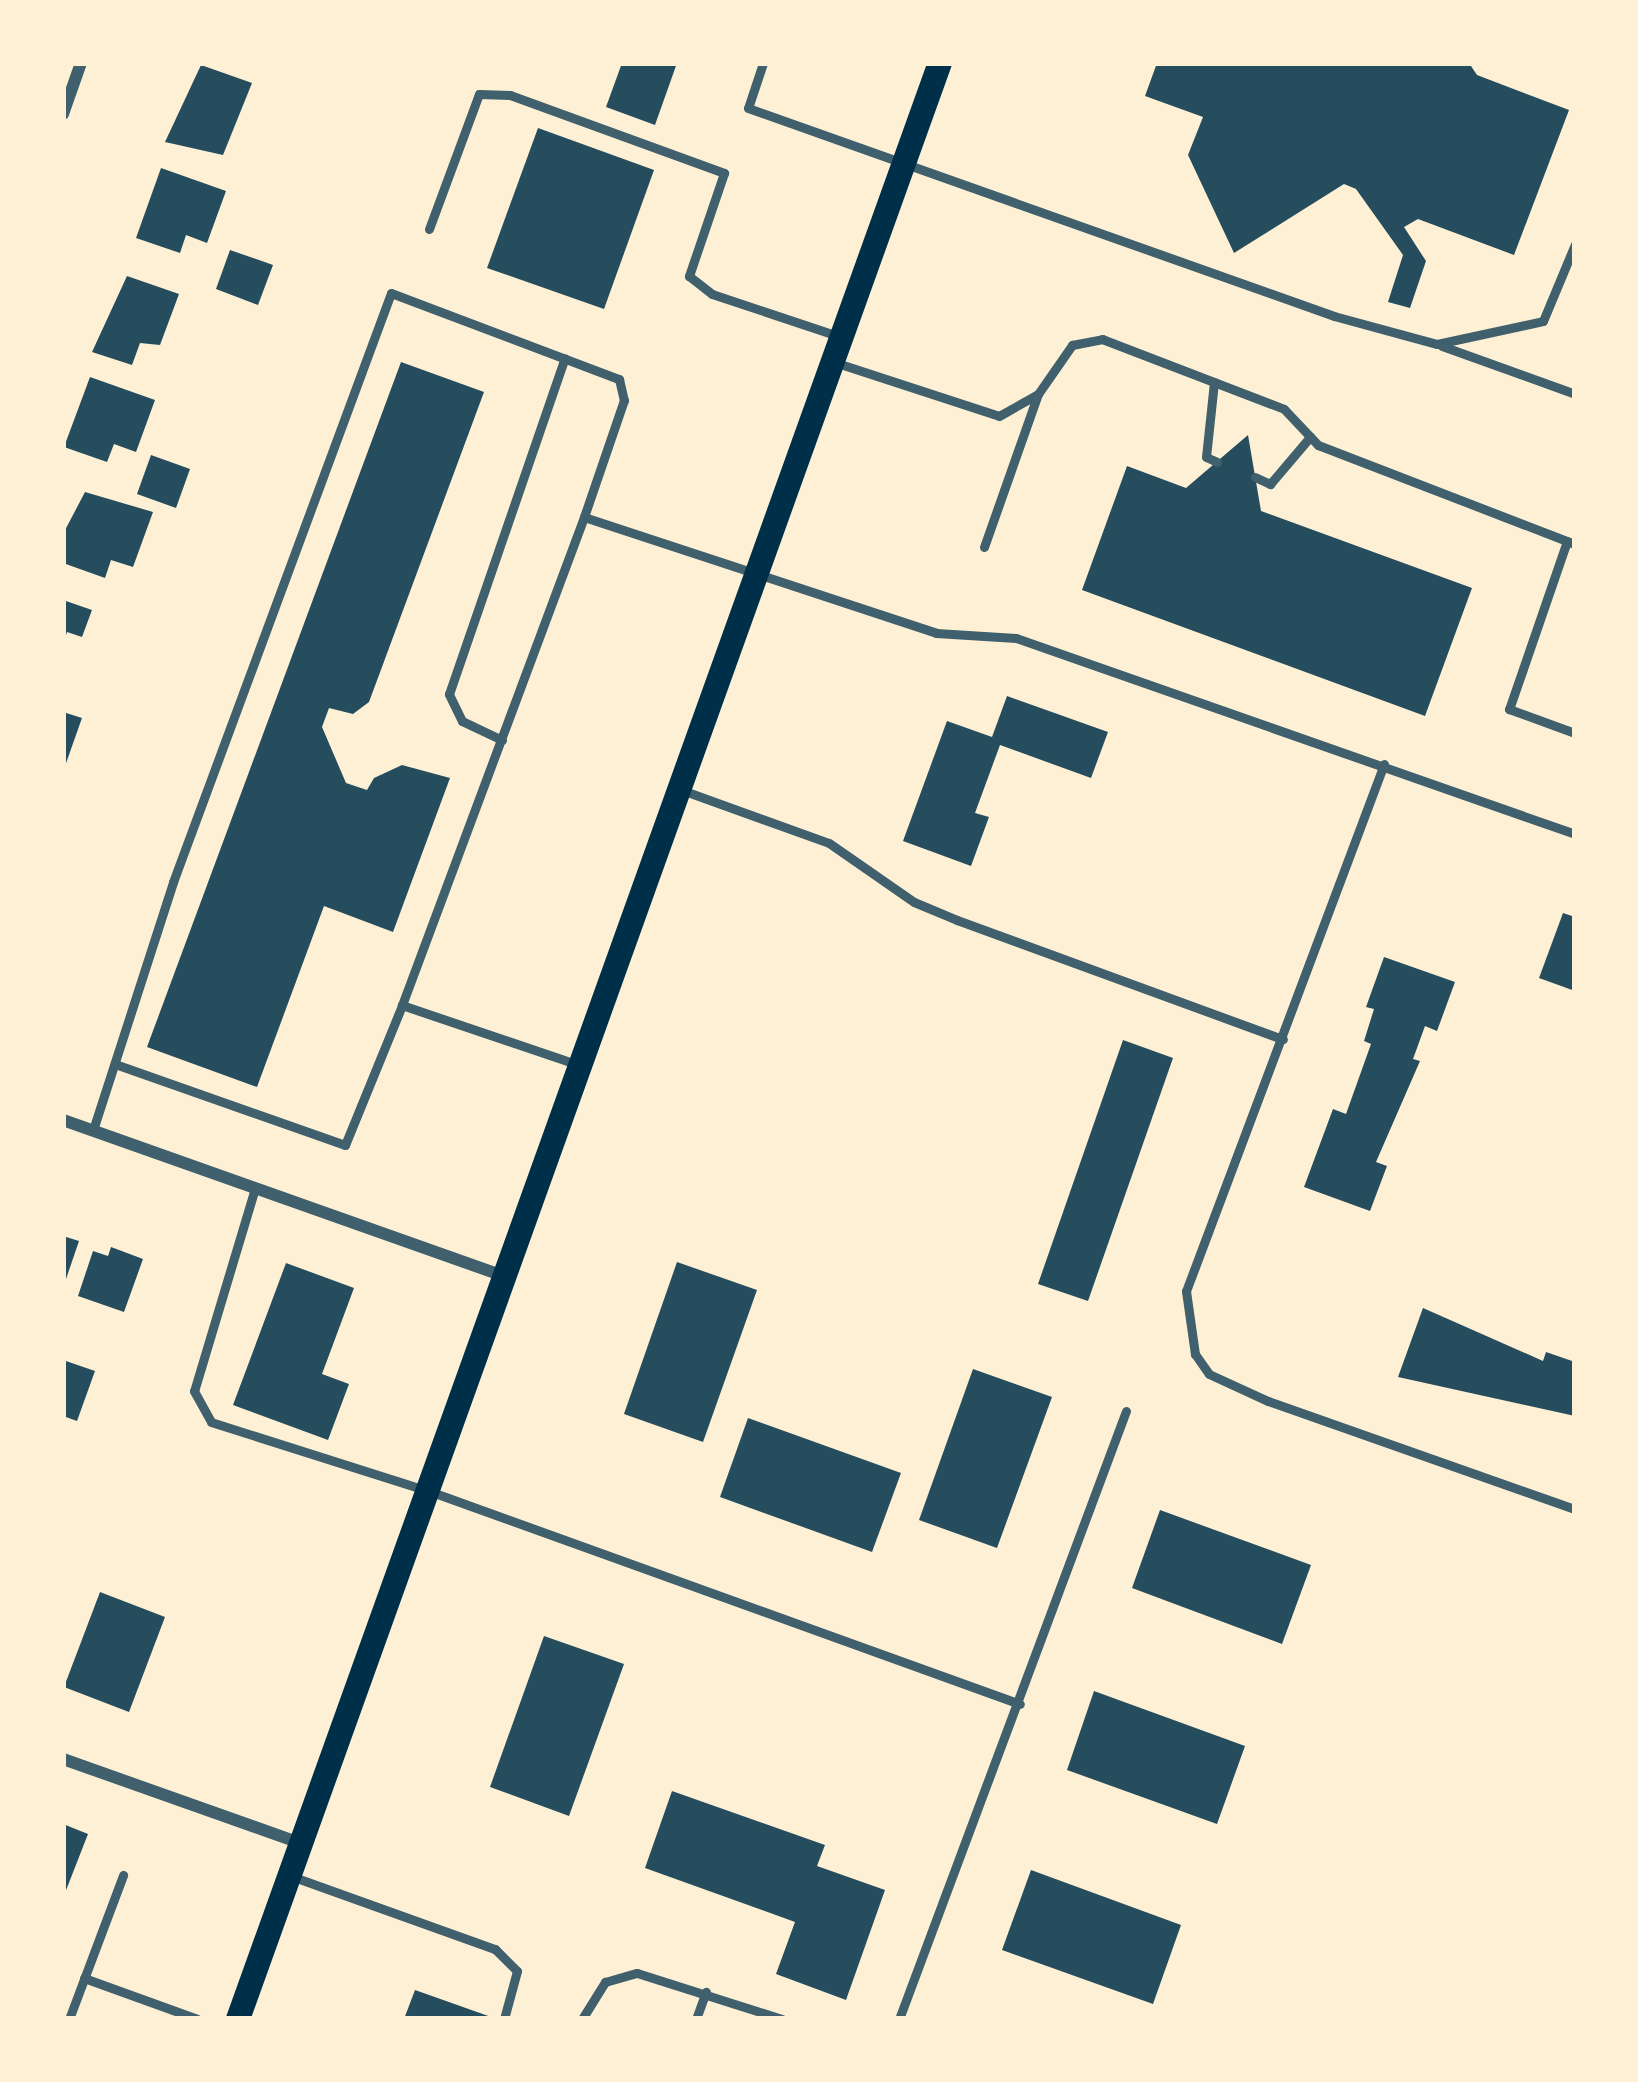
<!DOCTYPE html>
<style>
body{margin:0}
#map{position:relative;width:1638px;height:2082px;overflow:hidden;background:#fdf0d5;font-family:Roboto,sans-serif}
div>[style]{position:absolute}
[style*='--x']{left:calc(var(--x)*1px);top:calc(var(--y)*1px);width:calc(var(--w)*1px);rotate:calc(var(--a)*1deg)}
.building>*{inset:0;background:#264d5e}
.service>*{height:9px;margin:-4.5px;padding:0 4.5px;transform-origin:4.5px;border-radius:4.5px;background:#3f606c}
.minor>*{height:12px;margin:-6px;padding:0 6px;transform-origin:6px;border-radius:6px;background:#3f606c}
.secondary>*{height:24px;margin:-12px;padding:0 12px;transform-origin:12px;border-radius:12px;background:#003049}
span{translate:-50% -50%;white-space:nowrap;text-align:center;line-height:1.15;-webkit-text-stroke:10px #fdf0d5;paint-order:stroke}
.frame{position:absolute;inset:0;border:66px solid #fdf0d5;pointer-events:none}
</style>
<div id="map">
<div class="building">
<i style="clip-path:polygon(622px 63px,677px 63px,655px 125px,606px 107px)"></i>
<i style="clip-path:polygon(1157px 63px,1469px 63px,1477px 75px,1569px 110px,1514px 255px,1418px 219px,1404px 227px,1426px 261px,1410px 308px,1388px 302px,1403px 255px,1356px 189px,1344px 184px,1234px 253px,1188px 155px,1203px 117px,1145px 96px)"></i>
<i style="clip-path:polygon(201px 65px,252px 83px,223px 155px,165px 142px)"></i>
<i style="clip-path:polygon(538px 128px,654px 170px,604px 309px,487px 268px)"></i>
<i style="clip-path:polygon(161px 168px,226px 191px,207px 243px,186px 235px,180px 253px,136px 238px)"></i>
<i style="clip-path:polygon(230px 250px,273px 265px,258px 305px,216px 289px)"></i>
<i style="clip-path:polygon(127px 276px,179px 294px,160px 345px,140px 343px,132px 365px,92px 352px)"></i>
<i style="clip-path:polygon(401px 362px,484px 392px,369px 702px,353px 714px,329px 708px,322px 727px,346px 783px,367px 790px,374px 778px,402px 765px,450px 778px,393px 932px,324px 906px,257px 1087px,147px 1047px)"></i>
<i style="clip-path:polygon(90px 377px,155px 400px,136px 452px,114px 444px,107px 462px,64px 447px)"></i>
<i style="clip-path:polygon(1248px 435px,1261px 511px,1472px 588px,1425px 716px,1082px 590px,1127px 466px,1186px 488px)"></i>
<i style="clip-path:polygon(151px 455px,190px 469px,176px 508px,137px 494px)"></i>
<i style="clip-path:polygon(85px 492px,153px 512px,133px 567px,111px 560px,105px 578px,63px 563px,63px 534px)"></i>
<i style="clip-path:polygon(63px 600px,92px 610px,82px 637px,67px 632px,64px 642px)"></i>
<i style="clip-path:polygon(1007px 696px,1108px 732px,1091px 778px,1000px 745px,975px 813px,989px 817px,971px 866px,903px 841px,947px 721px,992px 737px)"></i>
<i style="clip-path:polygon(63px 712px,82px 718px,64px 769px,63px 769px)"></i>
<i style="clip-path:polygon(1563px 913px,1575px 917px,1575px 991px,1539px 978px)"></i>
<i style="clip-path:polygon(1384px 957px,1455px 982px,1437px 1031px,1425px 1026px,1413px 1059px,1420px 1061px,1376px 1162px,1387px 1166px,1370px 1211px,1304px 1187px,1333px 1109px,1346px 1114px,1371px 1044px,1364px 1041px,1374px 1009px,1366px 1007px)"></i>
<i style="clip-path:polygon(1123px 1040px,1173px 1058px,1088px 1301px,1038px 1284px)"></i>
<i style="clip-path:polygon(63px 1236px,79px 1241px,64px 1285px,63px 1285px)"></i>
<i style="clip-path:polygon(111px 1247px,143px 1259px,124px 1312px,78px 1296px,93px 1251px,108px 1256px)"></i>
<i style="clip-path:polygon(677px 1262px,757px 1290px,703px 1442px,624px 1414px)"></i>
<i style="clip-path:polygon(286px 1263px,354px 1288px,322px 1374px,349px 1384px,328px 1440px,233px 1405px)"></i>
<i style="clip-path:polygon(1423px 1308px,1543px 1361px,1546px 1352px,1575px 1362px,1575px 1416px,1398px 1377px)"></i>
<i style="clip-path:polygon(63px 1360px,95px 1371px,77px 1421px,63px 1416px)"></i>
<i style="clip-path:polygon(973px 1369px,1052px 1397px,997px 1548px,919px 1520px)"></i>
<i style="clip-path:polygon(748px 1418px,901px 1473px,872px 1552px,720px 1497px)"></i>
<i style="clip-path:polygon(1160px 1510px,1311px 1565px,1282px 1644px,1132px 1588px)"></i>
<i style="clip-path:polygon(100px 1592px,165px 1617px,129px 1712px,64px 1687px)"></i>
<i style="clip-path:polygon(544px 1636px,624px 1664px,569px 1816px,490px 1787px)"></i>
<i style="clip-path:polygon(1094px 1691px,1245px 1746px,1217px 1824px,1067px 1770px)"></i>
<i style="clip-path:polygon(672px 1791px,825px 1845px,817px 1866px,885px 1890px,846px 2000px,776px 1974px,795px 1922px,645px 1868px)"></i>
<i style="clip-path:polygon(63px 1824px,88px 1834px,63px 1898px)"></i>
<i style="clip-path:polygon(1031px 1870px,1181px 1925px,1153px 2004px,1002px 1950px)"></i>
<i style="clip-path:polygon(415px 1990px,494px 2018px,493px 2019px,404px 2019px)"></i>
</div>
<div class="service">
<i style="--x:763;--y:63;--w:47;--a:108.4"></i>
<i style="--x:748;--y:108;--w:622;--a:19.54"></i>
<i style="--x:1334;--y:316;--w:107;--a:15.2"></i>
<i style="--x:1437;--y:344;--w:108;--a:-12.2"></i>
<i style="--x:1543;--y:321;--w:83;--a:-67.4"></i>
<i style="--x:429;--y:229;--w:144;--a:-69.7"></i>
<i style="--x:479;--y:94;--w:31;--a:2"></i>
<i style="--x:510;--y:95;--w:228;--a:20"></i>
<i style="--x:724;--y:173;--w:109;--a:108.8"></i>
<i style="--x:689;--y:276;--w:29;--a:38"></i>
<i style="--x:712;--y:294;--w:136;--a:18.4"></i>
<i style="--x:1442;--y:346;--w:141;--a:19.8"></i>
<i style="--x:837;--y:363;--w:170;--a:18.1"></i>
<i style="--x:999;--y:416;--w:45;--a:-29.4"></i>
<i style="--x:1038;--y:394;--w:60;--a:-55.2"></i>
<i style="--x:1072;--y:345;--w:31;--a:-11"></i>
<i style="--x:1102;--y:339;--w:195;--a:21"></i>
<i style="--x:1284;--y:409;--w:50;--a:46.6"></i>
<i style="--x:1318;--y:445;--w:275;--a:21.1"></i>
<i style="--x:1214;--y:382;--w:75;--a:96.1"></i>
<i style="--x:1206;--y:457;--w:12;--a:24"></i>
<i style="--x:1255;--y:477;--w:17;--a:25"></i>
<i style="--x:1270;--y:484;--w:62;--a:-49.6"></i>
<i style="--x:1567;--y:541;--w:178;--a:109"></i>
<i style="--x:1509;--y:709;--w:70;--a:20"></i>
<i style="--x:984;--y:547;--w:162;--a:-70.6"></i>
<i style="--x:502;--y:740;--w:44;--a:-154.6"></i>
<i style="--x:462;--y:721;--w:30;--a:-116"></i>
<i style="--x:449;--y:694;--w:355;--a:-71"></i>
<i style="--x:1384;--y:764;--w:563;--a:110.59"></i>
<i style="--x:1186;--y:1291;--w:64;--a:81.9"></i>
<i style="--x:1195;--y:1354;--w:24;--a:55"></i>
<i style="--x:1209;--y:1374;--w:65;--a:24.6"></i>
<i style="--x:1268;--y:1401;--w:325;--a:19.4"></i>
<i style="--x:679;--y:789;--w:159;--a:19.8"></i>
<i style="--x:829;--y:843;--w:103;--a:34.8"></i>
<i style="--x:914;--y:902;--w:47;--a:22.7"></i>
<i style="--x:957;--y:920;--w:347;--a:20.1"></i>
<i style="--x:115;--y:1064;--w:244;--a:19.4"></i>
<i style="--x:345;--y:1145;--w:151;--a:-67.8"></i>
<i style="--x:576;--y:1064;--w:184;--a:-161.3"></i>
<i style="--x:402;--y:1005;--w:521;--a:-69.55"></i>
<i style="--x:584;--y:517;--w:371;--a:18.2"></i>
<i style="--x:936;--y:633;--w:80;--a:3.6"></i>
<i style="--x:1016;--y:638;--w:592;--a:19.32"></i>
<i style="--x:93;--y:1130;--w:261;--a:-72.1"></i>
<i style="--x:173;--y:882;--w:628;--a:-69.69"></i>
<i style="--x:391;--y:293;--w:244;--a:20.7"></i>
<i style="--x:619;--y:379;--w:22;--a:77"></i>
<i style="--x:624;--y:400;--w:124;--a:108.9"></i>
<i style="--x:255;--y:1188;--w:212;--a:106.7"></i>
<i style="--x:194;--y:1391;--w:35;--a:61"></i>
<i style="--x:211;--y:1422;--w:229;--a:17.6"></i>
<i style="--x:429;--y:1491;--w:628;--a:19.82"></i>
<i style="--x:291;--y:1876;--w:217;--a:19.7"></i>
<i style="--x:495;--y:1949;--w:31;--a:45"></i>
<i style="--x:517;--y:1971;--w:50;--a:105.2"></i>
<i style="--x:84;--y:1978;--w:120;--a:19.9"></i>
<i style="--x:69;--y:2019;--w:154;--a:-69.4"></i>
<i style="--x:582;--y:2019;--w:44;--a:-58.1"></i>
<i style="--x:605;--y:1982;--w:33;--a:-16"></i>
<i style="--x:637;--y:1973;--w:152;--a:17.6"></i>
<i style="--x:696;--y:2019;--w:29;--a:-70"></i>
<i style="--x:899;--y:2019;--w:649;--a:-69.53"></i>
</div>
<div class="minor">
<i style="--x:63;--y:114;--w:54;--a:-70.6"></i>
<i style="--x:63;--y:1120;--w:467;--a:19.5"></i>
<i style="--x:63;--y:1759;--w:251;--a:19.5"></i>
</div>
<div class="secondary">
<i style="--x:238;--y:2019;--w:2078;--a:-70.26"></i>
</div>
<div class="frame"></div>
</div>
